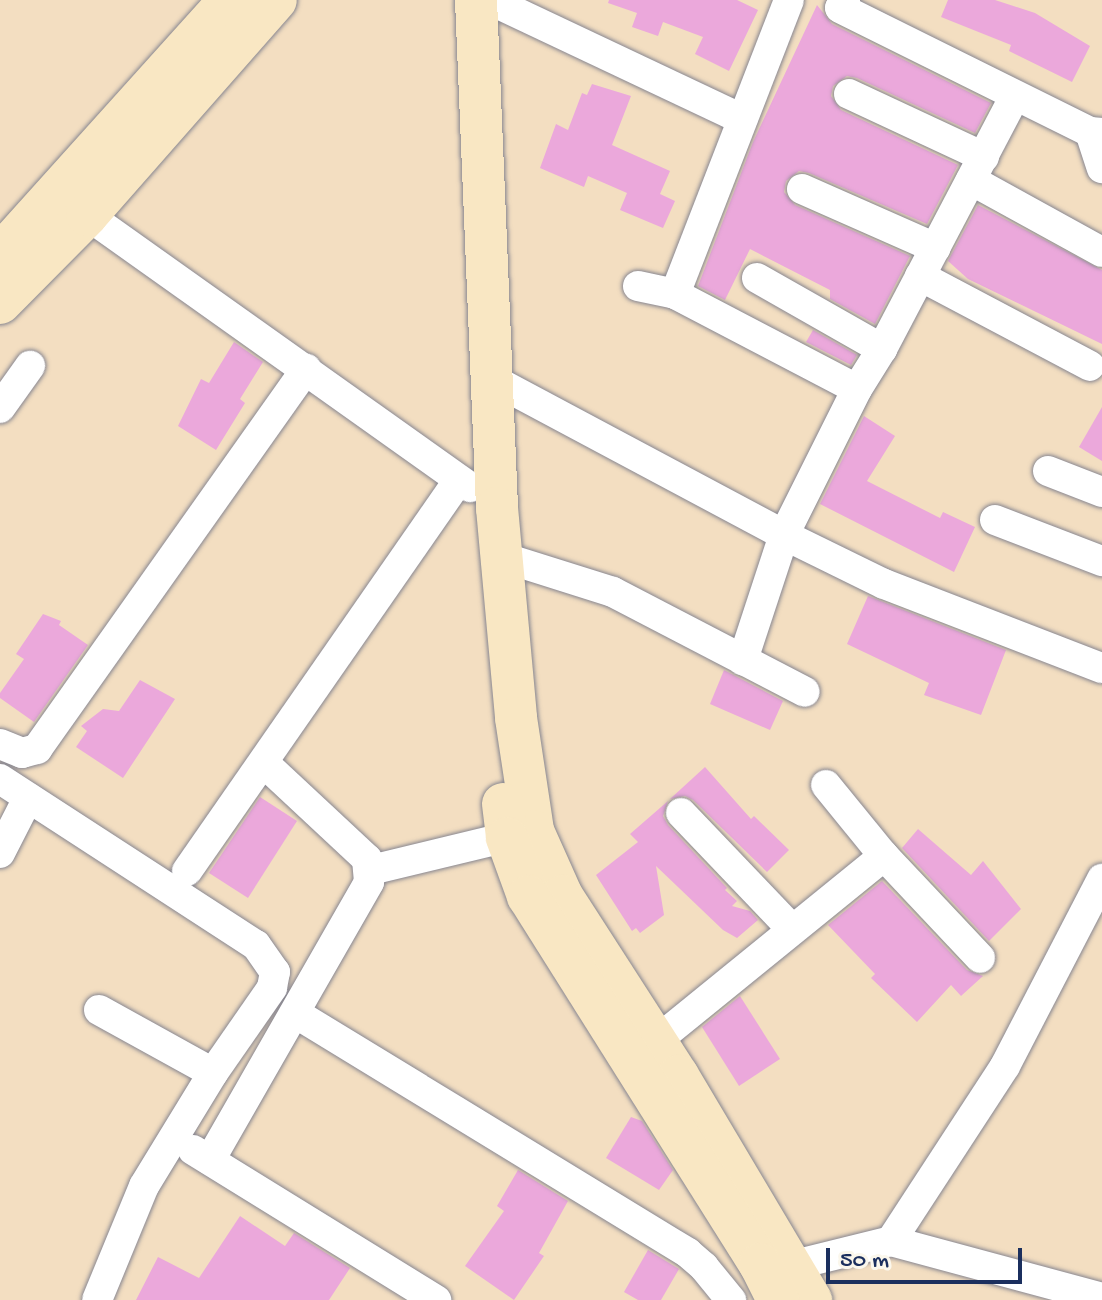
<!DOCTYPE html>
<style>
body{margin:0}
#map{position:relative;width:1102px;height:1300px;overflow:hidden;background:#f3dec1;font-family:"Gochi Hand",sans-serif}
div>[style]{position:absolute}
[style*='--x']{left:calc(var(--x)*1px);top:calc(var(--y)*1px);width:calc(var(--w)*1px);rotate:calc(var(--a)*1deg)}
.building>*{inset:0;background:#eba8db}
.roads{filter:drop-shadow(0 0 2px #878690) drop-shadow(0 0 2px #878690)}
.street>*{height:30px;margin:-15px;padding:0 15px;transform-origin:15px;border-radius:15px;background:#fff}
.secondary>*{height:42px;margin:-21px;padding:0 21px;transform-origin:21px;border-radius:21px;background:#f9e7c3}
span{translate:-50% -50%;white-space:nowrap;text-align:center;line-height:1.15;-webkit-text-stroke:8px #fbf7ec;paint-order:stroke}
.scale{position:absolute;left:826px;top:1248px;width:196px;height:36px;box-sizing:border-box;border:4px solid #1b2f5e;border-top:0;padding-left:10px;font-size:24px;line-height:28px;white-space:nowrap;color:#1b2f5e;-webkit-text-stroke:6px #fbf7ec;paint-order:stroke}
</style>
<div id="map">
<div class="building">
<i style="clip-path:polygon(609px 0,737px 0,758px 10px,729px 71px,695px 54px,703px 37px,663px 22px,658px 36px,632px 27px,637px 13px,608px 3px)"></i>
<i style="clip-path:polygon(948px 0,995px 0,1035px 13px,1090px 46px,1072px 82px,1009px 51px,1011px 45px,941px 17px)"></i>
<i style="clip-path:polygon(817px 5px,832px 24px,991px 103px,975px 133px,857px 78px,847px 76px,833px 86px,831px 96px,841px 110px,958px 165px,927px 224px,809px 173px,799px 171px,786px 181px,784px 192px,795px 205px,910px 256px,875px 324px,830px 299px,830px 290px,750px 249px,725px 300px,698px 286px,753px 142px)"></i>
<i style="clip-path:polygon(592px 84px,631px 96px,612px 145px,670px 171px,660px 194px,675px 201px,663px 228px,620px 210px,627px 193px,588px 176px,584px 187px,540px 168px,556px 124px,568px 130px,582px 93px,587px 95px)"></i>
<i style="clip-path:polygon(978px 205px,1102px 270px,1102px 344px,968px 279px,948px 261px)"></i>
<i style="clip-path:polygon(813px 330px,857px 355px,851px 365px,806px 342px)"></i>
<i style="clip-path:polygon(234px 342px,263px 362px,240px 399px,245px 403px,216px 450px,178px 426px,201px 379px,209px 383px)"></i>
<i style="clip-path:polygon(1102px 407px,1102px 461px,1079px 447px)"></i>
<i style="clip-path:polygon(864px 416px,895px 436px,867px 481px,940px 518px,943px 512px,975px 527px,954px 572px,820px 504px)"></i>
<i style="clip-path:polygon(868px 596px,1006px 650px,981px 715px,924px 695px,929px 683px,847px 644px)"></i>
<i style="clip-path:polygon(43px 614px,61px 621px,59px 625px,88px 645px,34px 722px,0 698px,0 693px,24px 659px,16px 654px)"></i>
<i style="clip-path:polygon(724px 670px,783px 701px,770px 730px,710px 704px)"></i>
<i style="clip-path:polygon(140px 680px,175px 699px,123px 778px,76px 747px,87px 731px,81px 726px,103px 709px,119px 711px)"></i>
<i style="clip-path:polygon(705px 767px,751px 819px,754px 816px,789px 850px,767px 872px,693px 800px,685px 796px,670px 799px)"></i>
<i style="clip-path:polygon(260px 797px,297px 821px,248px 898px,209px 873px)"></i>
<i style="clip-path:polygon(668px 801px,663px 816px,668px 825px,727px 888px,725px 890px,737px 901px,732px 906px,750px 911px,758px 920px,737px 938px,723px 930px,656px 866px,664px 915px,640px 933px,636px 928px,632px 931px,596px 875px,638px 842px,630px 834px)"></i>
<i style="clip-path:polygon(918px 829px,971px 875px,983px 861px,1021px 909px,989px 941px,902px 848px)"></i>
<i style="clip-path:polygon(882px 881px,967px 970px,983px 976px,961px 996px,951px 985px,917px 1022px,871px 978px,875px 974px,828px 925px)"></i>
<i style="clip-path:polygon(740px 996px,780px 1059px,739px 1086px,702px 1027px)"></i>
<i style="clip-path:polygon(631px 1117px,642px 1121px,673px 1170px,659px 1190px,606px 1158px)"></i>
<i style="clip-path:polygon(518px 1170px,568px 1201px,539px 1253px,544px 1256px,514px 1300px,465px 1266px,504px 1211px,497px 1206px)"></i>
<i style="clip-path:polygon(240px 1216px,285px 1246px,294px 1233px,350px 1268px,329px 1300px,136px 1300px,158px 1257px,199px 1278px)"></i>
<i style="clip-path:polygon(648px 1250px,679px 1269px,661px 1300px,638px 1300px,624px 1292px)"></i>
</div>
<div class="roads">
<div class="street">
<i style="--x:490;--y:0;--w:279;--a:25.3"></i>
<i style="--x:845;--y:0;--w:9;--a:122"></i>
<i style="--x:840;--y:8;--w:279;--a:26.4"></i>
<i style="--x:1090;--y:132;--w:12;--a:5"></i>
<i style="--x:849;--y:94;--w:149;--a:25"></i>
<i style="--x:1090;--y:132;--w:38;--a:72"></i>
<i style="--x:971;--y:180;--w:149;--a:28.8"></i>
<i style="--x:802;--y:189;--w:146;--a:23.8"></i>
<i style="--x:87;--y:215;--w:470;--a:35.4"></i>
<i style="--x:920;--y:276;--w:192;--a:27.9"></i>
<i style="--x:757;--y:278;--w:144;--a:29.6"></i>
<i style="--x:638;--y:286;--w:38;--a:12"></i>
<i style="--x:675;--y:294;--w:205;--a:27.6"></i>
<i style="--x:857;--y:389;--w:163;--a:116.6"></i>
<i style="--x:784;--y:535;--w:132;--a:108.2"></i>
<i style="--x:675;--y:294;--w:315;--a:-68.8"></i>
<i style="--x:490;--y:378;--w:333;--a:28.1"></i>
<i style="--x:784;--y:535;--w:111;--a:26.1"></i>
<i style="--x:884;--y:584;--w:234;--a:21.1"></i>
<i style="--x:857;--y:389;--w:47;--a:-58"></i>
<i style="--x:882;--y:349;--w:286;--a:-62.3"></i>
<i style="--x:0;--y:408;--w:52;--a:-54.5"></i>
<i style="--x:1048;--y:471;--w:58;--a:21.3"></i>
<i style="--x:995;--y:520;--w:115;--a:21"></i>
<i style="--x:502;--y:557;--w:116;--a:17.5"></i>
<i style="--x:613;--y:592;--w:216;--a:27.5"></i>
<i style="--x:0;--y:744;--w:24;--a:22"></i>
<i style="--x:22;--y:753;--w:16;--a:-15"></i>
<i style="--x:37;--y:749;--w:466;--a:-54.7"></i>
<i style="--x:0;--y:779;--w:305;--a:33"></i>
<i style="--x:256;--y:945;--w:33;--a:55"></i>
<i style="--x:275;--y:972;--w:16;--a:101"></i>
<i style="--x:272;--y:988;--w:103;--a:124.8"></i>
<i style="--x:213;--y:1073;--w:132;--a:121.4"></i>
<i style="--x:144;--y:1186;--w:123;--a:112.4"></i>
<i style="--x:826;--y:785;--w:92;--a:50.8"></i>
<i style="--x:884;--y:856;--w:140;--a:46.7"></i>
<i style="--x:681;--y:813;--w:159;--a:46.3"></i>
<i style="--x:0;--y:853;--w:62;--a:-63"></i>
<i style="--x:371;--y:870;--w:157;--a:-13.6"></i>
<i style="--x:187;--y:871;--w:476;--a:-55.2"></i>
<i style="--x:99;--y:1010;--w:130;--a:28.9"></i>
<i style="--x:295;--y:1013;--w:460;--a:31.4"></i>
<i style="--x:688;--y:1253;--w:21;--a:41"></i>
<i style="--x:704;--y:1267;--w:43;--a:50.7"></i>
<i style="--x:655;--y:1042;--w:295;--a:-39.1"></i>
<i style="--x:193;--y:1150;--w:286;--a:31.7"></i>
<i style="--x:210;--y:1160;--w:320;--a:-60.2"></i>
<i style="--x:369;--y:882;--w:23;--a:-95"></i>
<i style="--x:367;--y:859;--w:139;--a:-137"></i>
<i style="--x:891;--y:1241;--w:219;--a:15.1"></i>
<i style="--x:794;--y:1265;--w:100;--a:-13.9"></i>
<i style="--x:891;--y:1241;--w:209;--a:-56.9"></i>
<i style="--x:1005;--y:1066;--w:211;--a:-62.6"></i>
</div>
<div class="secondary">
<i style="--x:476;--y:0;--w:508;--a:87.63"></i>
<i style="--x:497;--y:508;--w:211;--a:84.8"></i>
<i style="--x:516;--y:718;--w:114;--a:81.4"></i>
<i style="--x:533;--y:831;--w:71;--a:66"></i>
<i style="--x:562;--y:896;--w:214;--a:57.2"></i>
<i style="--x:678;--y:1076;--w:261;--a:59.3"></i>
<i style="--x:0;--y:255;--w:343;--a:-48"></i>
<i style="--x:0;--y:303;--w:124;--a:-45.3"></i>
<i style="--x:87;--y:215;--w:286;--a:-48.7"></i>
<i style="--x:503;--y:804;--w:34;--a:83"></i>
<i style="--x:507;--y:838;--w:62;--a:70.1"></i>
<i style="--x:528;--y:896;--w:435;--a:57.8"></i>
<i style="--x:760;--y:1264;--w:40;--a:63.4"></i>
</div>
</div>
<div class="scale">50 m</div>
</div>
